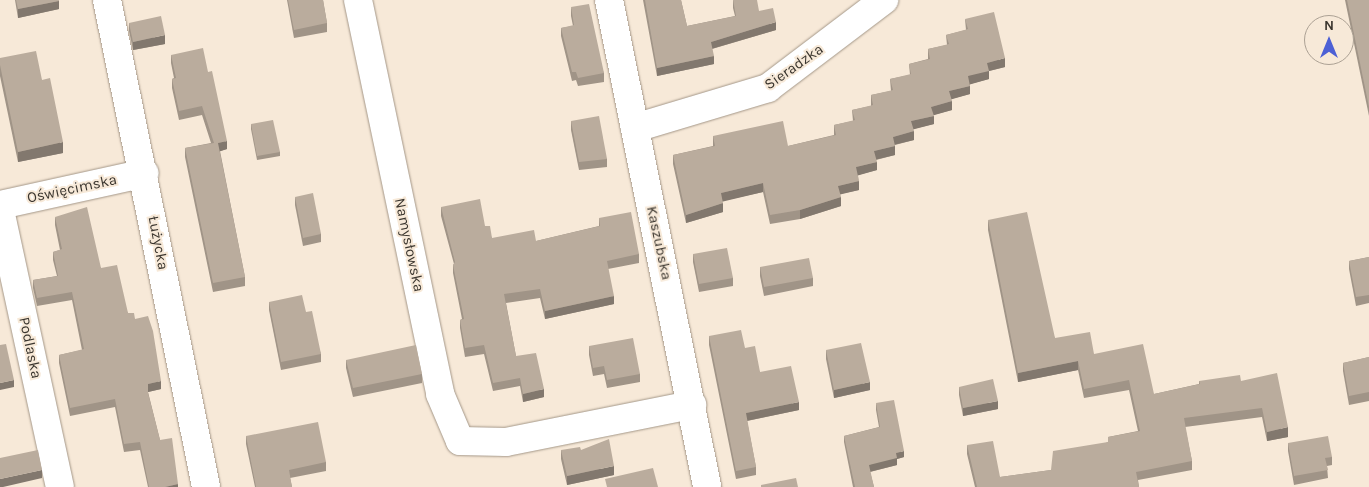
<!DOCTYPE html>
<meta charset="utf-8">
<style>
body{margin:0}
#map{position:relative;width:1369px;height:487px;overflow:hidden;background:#f7e9d8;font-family:Karla,sans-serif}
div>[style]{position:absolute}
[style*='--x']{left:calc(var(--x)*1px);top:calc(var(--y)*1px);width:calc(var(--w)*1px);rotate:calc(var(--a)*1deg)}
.roads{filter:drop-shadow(0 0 1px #a49788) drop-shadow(0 0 1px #a49788)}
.minor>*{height:28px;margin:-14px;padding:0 14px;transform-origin:14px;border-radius:14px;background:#fff}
.wall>*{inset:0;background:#a09487}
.shaded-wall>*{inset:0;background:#82786e}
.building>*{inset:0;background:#baac9d}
span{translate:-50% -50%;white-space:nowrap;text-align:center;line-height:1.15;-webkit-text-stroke:4px #f7e9d8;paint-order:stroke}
.street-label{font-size:15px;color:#3b362f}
.north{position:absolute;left:1304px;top:15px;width:50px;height:50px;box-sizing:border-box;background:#f7e9d8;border:1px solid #aca194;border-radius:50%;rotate:0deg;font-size:14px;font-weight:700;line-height:20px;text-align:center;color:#3b362f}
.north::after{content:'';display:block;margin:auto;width:18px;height:22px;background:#4d60d5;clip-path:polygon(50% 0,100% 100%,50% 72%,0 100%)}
</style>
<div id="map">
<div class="roads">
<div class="minor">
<i style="--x:107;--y:0;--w:497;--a:78.5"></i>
<i style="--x:358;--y:0;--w:402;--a:78.2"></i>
<i style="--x:440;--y:394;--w:51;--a:66.9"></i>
<i style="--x:460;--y:441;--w:46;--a:1.2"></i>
<i style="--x:506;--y:442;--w:190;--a:-11.3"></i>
<i style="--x:609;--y:0;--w:497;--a:78.6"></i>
<i style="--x:635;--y:128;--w:139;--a:-16.7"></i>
<i style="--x:768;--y:88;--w:146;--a:-37.2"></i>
<i style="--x:0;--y:205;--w:148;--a:-12.4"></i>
<i style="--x:0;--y:210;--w:283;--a:77.8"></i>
</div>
</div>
<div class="wall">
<i style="clip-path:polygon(15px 0,59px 0,59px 9px,18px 18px)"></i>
<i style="clip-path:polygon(287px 0,323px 0,327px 23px,327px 32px,294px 38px)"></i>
<i style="clip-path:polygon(643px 0,681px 0,687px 26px,735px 16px,733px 8px,733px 0,759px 11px,776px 30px,712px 49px,714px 64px,657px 76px)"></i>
<i style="clip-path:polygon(1345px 0,1369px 0,1369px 116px)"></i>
<i style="clip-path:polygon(571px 7px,604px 73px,604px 82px,578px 86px,576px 80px,572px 81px,561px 36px,561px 28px,573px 26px,571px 16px)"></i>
<i style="clip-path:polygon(965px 19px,1005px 67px,989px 71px,989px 79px,970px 84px,970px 94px,951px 99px,952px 110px,933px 115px,934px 124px,913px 129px,914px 140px,895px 145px,895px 155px,876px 160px,877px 170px,858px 175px,859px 190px,840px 194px,841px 206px,800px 219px,770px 224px,763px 192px,722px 201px,723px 212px,686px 223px,673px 164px,673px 155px,713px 146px,713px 136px,788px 146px,834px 135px,834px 125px,853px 121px,852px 110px,871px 106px,871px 95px,891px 91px,890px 79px,910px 75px,909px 64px,928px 59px,928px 49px,947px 45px,946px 35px,966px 30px)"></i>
<i style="clip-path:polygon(129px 23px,165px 44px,133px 50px,129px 31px)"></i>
<i style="clip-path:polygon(171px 55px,208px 72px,227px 149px,220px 151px,245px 277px,245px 286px,213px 292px,185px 157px,185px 148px,211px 143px,202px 115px,179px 120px,172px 88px,172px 79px,174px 78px,171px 63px)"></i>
<i style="clip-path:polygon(0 58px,42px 80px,63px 153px,18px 162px,0 76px)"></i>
<i style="clip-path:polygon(571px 121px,607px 159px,607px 167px,579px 170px,571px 130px)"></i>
<i style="clip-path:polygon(251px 124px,280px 152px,280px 156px,257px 160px,251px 129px)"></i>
<i style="clip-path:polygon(295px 197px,321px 234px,321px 242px,303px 246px,295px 205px)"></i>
<i style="clip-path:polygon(441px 207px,485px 226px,492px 238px,536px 241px,599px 226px,599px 218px,639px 254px,639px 263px,608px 269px,614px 304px,545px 319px,540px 298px,506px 303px,516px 356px,544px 397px,523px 402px,520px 386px,493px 391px,484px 354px,465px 357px,460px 328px,460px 320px,462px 319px,453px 273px,453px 265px,454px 264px,441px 216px)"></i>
<i style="clip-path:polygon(55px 217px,101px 268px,128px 313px,135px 319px,161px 389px,148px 392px,160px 440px,178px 487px,148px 487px,140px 450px,124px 452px,115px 407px,70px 416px,59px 363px,59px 355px,82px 350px,72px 300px,37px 306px,33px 288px,33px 280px,57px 276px,53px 260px,53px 252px,60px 250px,55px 225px)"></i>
<i style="clip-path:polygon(988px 220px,1055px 338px,1094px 354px,1154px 394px,1199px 384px,1199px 381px,1241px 381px,1288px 437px,1267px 441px,1262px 417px,1185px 427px,1192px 461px,1192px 470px,1138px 480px,1139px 487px,975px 487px,967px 454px,967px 445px,1000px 477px,1051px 470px,1108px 442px,1108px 437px,1138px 431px,1129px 390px,1084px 398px,1078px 370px,1018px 382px,988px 230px)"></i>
<i style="clip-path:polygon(693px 254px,733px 278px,733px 286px,699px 292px,693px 262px)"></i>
<i style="clip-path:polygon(1369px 257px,1369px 303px,1356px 306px,1349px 269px,1349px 261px)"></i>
<i style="clip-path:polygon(760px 267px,813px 278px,813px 286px,764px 296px,760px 276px)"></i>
<i style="clip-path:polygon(269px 302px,306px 312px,321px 354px,321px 362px,281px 370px,269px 310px)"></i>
<i style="clip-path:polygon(709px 336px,745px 348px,760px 372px,799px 410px,747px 421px,756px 467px,756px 475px,736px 479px,709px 345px)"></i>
<i style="clip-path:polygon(589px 346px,640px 374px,640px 382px,607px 388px,604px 374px,593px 376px,589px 355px)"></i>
<i style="clip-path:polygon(826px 350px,870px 390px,834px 398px,826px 359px)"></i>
<i style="clip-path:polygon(1369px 357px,1369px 401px,1349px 405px,1343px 371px,1343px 363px)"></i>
<i style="clip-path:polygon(346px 360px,422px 374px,422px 383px,353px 397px,346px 368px)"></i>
<i style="clip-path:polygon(959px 387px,998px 409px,963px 416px,959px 395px)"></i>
<i style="clip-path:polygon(876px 403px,904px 457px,897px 459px,897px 465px,870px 472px,874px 487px,853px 487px,844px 442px,844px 436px,879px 427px,876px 410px)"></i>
<i style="clip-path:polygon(246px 436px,326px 462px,326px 471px,290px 478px,292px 487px,255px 487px,246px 444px)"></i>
<i style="clip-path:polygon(1288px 443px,1332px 457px,1332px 465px,1327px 466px,1328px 478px,1294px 485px,1288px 451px)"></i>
<i style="clip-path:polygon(561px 450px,614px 475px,567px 485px,561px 459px)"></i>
</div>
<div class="shaded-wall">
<i style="clip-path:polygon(59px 1px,59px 9px,18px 18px,18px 9px)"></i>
<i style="clip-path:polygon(776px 22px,776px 30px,711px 49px,711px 42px)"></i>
<i style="clip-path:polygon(165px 35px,165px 44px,133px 50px,133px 42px)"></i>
<i style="clip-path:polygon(714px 56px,714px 64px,657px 76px,657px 68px)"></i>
<i style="clip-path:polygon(1005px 58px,1005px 67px,989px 71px,989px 79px,968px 85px,968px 76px,987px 63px)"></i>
<i style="clip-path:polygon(970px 86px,970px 94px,949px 100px,949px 91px)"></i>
<i style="clip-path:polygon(952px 101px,952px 110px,931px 116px,931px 107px)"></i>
<i style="clip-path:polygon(934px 116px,934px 124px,911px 130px,911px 121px)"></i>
<i style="clip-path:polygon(914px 131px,914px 140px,893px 145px,893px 137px)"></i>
<i style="clip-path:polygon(227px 141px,227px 149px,218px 152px,218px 143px)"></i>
<i style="clip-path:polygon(63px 142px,63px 153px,18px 162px,18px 152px)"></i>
<i style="clip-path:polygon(895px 146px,895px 155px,874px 160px,874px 151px)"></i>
<i style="clip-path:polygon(877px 162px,877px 170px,856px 176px,856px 167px)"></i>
<i style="clip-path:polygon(859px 181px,859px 190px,838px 195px,838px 186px)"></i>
<i style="clip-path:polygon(763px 183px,763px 192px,721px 202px,721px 193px)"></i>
<i style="clip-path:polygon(841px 197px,841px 206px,800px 219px,800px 210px)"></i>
<i style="clip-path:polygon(723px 203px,723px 212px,686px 223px,686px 215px)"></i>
<i style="clip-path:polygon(614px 296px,614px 304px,545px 319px,545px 311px)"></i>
<i style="clip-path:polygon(1078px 361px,1078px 370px,1018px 382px,1018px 373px)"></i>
<i style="clip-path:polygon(14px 380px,14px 387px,0 390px,0 383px)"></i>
<i style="clip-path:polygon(161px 381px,161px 389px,148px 392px,148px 384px)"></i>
<i style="clip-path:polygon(870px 382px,870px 390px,834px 398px,834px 390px)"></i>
<i style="clip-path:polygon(544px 389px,544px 397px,523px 402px,523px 394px)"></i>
<i style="clip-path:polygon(998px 401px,998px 409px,963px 416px,963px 408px)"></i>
<i style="clip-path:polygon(799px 402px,799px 410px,746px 421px,746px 413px)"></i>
<i style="clip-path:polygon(1288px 427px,1288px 437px,1267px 441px,1267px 432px)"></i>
<i style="clip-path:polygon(904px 451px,904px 457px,897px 459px,897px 465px,869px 472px,869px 465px,896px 453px)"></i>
<i style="clip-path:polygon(614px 466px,614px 475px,567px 485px,567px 476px)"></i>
<i style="clip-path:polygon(42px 470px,42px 478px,3px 487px,0 487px,0 479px)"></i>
<i style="clip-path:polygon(178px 484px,178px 487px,165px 487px)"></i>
</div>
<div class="building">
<i style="clip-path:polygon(16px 0,59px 0,59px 1px,18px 9px)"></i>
<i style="clip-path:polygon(288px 0,323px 0,327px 23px,294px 30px)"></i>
<i style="clip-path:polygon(645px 0,681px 0,687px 26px,736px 16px,733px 0,757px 0,759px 11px,773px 8px,776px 22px,711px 42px,714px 56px,657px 68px)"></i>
<i style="clip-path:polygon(1347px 0,1369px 0,1369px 107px)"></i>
<i style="clip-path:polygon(589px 4px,604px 73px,578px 78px,576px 72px,572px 72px,561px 28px,574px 25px,571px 7px)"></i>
<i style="clip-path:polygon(994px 12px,1005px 58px,987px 63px,989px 71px,968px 76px,970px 86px,949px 91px,952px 101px,931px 107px,934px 116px,911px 121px,914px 131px,893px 137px,895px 146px,874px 151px,877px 162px,856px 167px,859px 181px,838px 186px,841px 197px,800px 210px,770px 215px,763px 183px,721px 193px,723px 203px,686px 215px,673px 155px,715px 146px,713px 136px,783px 121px,788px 146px,836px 135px,834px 125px,855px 120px,852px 110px,873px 105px,871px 95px,893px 90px,890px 79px,911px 74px,909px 64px,930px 59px,928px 49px,949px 44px,946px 35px,968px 29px,965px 19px)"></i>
<i style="clip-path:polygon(161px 16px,165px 35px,133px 42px,129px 23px)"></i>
<i style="clip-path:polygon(203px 48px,208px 72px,212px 71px,227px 141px,218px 143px,245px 277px,213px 283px,185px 148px,214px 143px,202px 106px,179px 111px,172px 79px,176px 78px,171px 55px)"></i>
<i style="clip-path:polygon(36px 51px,42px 80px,50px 78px,63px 142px,18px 152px,0 65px,0 58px)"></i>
<i style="clip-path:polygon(599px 116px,607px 159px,579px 162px,571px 121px)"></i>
<i style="clip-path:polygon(273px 120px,280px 152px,257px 156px,251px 124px)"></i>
<i style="clip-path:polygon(313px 193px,321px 234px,303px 238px,295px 197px)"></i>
<i style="clip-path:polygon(480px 199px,485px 226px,490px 226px,492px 238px,534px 230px,536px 241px,600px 226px,599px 218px,631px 212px,639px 254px,607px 261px,614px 296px,545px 311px,540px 289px,504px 294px,516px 356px,536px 353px,544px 389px,523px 394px,520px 378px,493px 383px,484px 345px,465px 348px,460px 320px,464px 319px,453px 265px,455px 262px,441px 207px)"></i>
<i style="clip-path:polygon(87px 207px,101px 268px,117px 265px,128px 313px,134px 313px,135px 319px,148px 316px,153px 331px,161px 381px,148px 384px,148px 393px,160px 440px,172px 438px,178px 484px,165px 487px,149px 487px,140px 442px,124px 444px,115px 399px,70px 408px,59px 355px,84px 349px,72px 292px,37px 298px,33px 280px,58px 276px,53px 252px,62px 249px,55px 217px)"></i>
<i style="clip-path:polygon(1027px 212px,1055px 338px,1090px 332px,1094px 354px,1143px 344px,1154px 394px,1200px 384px,1199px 381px,1240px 375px,1241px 381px,1277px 373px,1288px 427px,1267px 432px,1262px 408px,1184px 418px,1192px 461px,1136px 472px,1139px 487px,977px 487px,967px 445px,993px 441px,1000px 477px,1051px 470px,1053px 451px,1108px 442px,1108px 437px,1140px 431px,1129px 380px,1084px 389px,1078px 361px,1018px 373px,988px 220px)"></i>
<i style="clip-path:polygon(727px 248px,733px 278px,699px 284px,693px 254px)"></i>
<i style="clip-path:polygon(1369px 257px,1369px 295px,1356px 297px,1349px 261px)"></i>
<i style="clip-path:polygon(809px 258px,813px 278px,764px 287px,760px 267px)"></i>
<i style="clip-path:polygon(302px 295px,306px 312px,312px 311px,321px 354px,281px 362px,269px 302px)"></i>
<i style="clip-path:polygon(741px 330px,745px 348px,755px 346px,760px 372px,791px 366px,799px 402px,746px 413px,756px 467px,736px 471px,709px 336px)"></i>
<i style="clip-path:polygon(633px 338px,640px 374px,607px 380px,604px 366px,593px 368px,589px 346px)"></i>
<i style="clip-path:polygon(861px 343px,870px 382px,834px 390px,826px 350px)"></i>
<i style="clip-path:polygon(6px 344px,14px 380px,0 383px,0 345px)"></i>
<i style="clip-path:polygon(416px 345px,422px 374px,353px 388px,346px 360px)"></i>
<i style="clip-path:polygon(1369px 357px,1369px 392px,1349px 396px,1343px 363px)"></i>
<i style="clip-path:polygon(993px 379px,998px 401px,963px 408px,959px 387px)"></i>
<i style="clip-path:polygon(894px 400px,904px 451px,896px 453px,897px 458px,869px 465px,874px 487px,855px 487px,844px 436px,880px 427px,876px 403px)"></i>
<i style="clip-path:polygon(318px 422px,326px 462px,289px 470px,292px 487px,256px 487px,246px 436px)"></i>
<i style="clip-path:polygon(1328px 436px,1332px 457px,1325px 458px,1328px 470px,1294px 476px,1288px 443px)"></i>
<i style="clip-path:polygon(609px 439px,614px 466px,567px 476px,561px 450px,580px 447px,581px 450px)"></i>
<i style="clip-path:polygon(38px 450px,42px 470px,0 479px,0 458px)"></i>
<i style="clip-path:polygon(653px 468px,658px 487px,607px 487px,605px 479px)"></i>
<i style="clip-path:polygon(796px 478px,798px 487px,761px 487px,761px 485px)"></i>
</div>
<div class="street-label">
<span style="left:794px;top:67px;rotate:-35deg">Sieradzka</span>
<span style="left:72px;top:189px;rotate:-12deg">Oświęcimska</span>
<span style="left:158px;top:243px;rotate:79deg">Łużycka</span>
<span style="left:659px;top:243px;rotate:78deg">Kaszubska</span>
<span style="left:409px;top:245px;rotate:78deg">Namysłowska</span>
<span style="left:30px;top:348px;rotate:78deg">Podlaska</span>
</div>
<div class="north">N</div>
</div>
